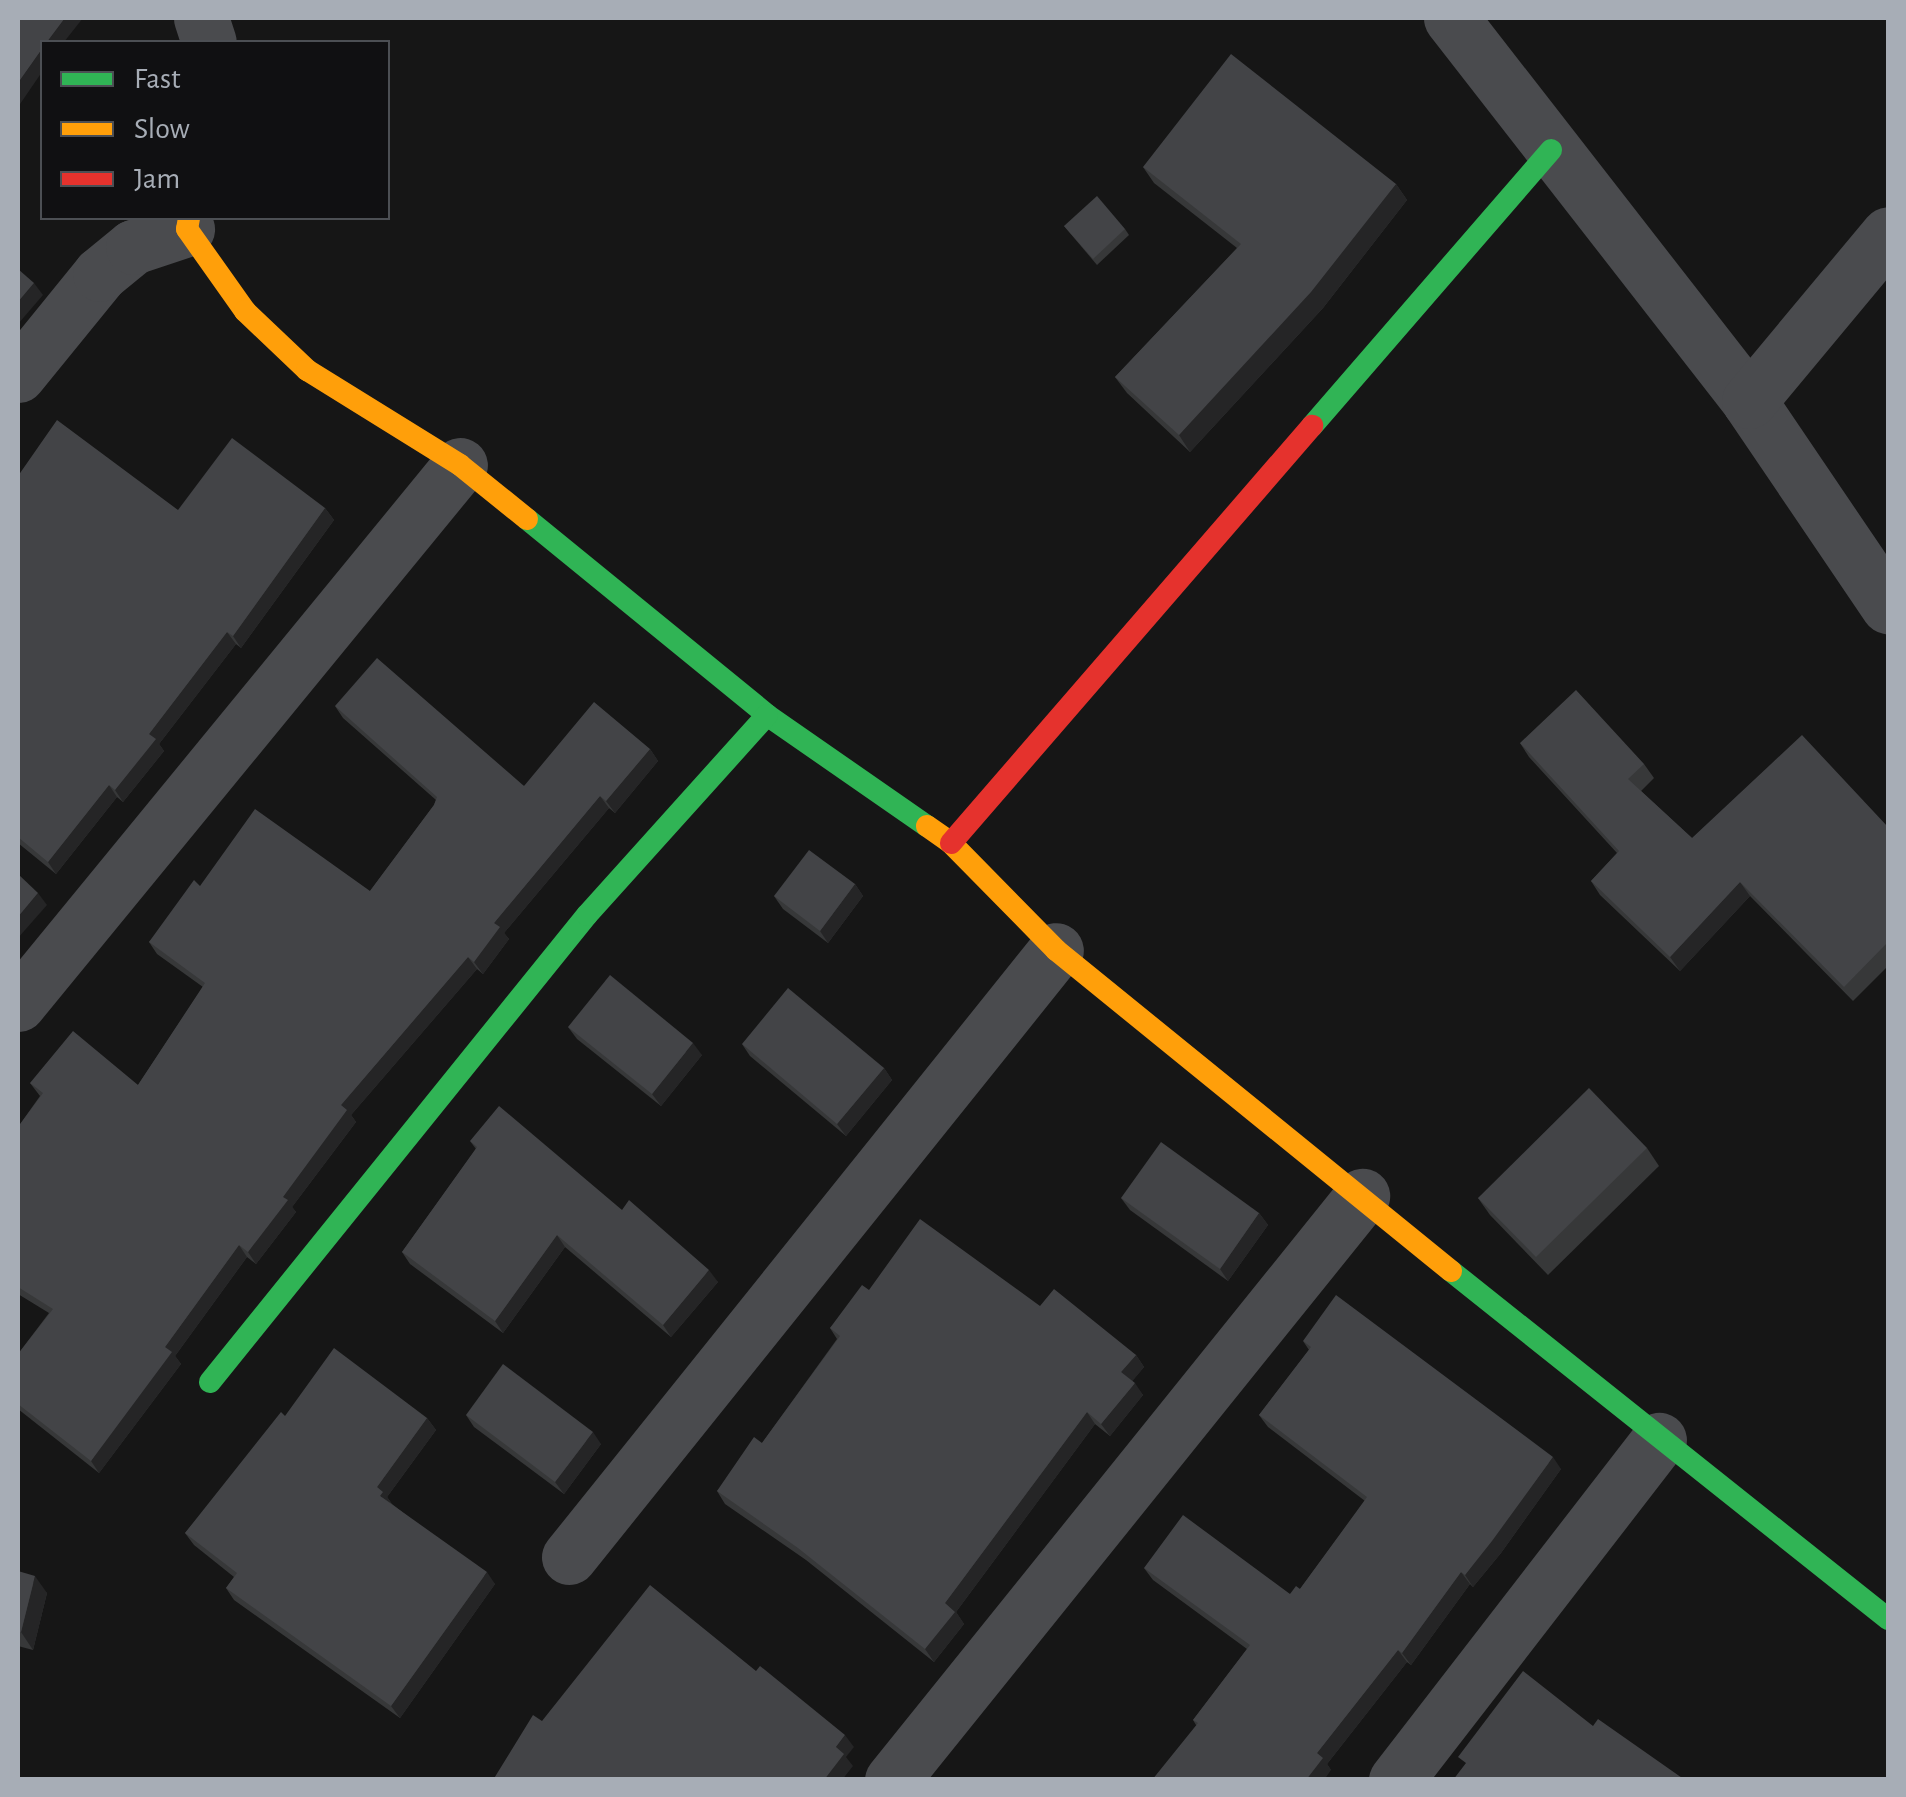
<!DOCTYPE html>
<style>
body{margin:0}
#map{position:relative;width:1906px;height:1797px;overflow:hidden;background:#161616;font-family:"Alegreya Sans",sans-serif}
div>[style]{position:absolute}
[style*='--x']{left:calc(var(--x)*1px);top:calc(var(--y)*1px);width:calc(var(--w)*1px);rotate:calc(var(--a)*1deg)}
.street>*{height:55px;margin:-27.5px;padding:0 27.5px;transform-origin:27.5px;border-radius:27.5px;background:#4a4b4e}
.fast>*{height:22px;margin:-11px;padding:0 11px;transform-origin:11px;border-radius:11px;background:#30b455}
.slow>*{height:22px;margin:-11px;padding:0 11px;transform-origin:11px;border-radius:11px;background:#ff9f0a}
.jam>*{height:22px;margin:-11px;padding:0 11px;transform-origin:11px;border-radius:11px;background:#e5322d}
.wall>*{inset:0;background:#373839}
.shaded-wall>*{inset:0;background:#252526}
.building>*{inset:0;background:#434447}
span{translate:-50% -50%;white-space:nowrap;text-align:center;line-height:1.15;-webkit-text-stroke:8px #101012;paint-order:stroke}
.frame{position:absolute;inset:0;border:20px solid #a7adb6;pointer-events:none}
.legend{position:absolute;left:40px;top:40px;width:350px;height:180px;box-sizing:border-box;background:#101012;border:2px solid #4c4f54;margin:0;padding:12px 18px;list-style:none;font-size:30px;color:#a7adb6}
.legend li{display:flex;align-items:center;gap:20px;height:50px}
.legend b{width:50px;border:2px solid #4c4f54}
</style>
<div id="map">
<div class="street">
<i style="--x:201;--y:18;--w:25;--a:72"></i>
<i style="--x:1451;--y:18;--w:485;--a:52.1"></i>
<i style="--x:1749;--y:401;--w:248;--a:55.9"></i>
<i style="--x:18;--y:375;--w:130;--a:-50.9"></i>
<i style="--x:100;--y:274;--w:43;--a:-39.3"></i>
<i style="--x:133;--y:247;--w:57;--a:-18.4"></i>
<i style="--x:1749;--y:401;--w:217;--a:-50.2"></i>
<i style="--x:18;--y:1004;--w:697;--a:-50.65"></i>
<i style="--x:569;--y:1557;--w:778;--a:-51.26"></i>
<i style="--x:892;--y:1780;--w:750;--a:-51.17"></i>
<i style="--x:1396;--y:1780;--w:430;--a:-52.3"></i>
</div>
<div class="fast">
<i style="--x:1312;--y:426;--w:365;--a:-49.1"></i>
<i style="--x:527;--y:519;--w:310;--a:39.2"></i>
<i style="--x:767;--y:715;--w:195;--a:34.8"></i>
<i style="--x:1451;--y:1271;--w:559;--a:38.53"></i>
<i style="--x:210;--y:1382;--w:600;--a:-51.09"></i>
<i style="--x:587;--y:915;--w:269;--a:-48"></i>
</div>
<div class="slow">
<i style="--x:189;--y:218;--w:11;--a:100"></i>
<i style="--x:187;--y:229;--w:100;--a:54.7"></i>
<i style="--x:245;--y:311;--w:86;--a:43.6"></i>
<i style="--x:307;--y:370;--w:180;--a:31.8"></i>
<i style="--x:460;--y:465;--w:86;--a:38.9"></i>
<i style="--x:927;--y:826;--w:29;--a:35"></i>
<i style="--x:951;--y:843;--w:150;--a:45.5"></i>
<i style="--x:1056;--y:950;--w:509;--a:39.1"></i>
</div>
<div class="jam">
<i style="--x:951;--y:843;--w:552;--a:-49.12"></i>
</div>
<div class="wall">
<i style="clip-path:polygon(1143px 167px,1396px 184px,1407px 200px,1323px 308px,1190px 452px,1127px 393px,1115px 377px,1237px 248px,1154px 183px)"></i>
<i style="clip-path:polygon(1064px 226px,1125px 229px,1129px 235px,1097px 265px)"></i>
<i style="clip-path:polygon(18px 476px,178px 510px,325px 508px,334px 520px,241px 648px,236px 644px,159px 744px,164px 751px,123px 802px,117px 797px,56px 874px,18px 843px)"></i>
<i style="clip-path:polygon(335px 706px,524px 786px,650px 749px,658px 761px,615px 813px,609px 808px,504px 933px,509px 939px,483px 974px,477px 969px,351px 1115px,356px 1122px,292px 1207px,296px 1212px,256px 1264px,247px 1257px,175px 1356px,181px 1364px,99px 1473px,18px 1409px,18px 1354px,49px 1313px,18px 1294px,18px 1127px,40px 1096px,30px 1083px,138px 1085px,203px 987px,157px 954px,149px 942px,200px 886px,370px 891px,434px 805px,436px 800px,343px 718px)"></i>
<i style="clip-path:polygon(1520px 743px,1644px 764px,1654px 778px,1641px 791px,1692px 838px,1888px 827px,1888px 966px,1853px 1001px,1750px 896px,1680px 971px,1600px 895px,1591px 881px,1617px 853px,1529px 757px)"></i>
<i style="clip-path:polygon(855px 884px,863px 896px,828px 943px,783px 909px,774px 896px)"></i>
<i style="clip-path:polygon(568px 1027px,702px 1055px,661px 1106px,577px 1039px)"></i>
<i style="clip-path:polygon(742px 1044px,884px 1068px,892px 1080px,846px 1136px,750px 1056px)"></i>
<i style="clip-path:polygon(470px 1141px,622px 1210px,718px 1282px,671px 1337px,565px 1247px,503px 1333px,410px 1264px,402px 1252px,476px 1149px)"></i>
<i style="clip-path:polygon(1647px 1148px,1659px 1166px,1548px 1275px,1490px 1215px,1478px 1198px)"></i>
<i style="clip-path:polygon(1121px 1198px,1259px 1213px,1268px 1225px,1228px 1281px,1130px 1210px)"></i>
<i style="clip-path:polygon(869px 1290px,1040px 1306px,1136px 1355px,1144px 1367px,1132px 1381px,1143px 1395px,1110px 1436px,1095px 1424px,956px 1612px,964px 1624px,934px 1662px,806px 1560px,725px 1504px,717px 1491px,762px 1443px,837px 1339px,830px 1328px)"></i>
<i style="clip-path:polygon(1303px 1341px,1561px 1469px,1501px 1553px,1473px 1587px,1470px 1584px,1411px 1665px,1407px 1662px,1327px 1764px,1331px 1770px,1196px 1725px,1193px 1720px,1247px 1649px,1153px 1580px,1144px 1568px,1290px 1594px,1300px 1589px,1365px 1501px,1268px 1427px,1259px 1415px,1309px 1350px)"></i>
<i style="clip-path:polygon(466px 1415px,601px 1444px,564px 1494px,474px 1427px)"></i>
<i style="clip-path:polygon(285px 1416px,427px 1418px,436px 1430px,387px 1497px,392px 1504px,495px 1584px,400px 1718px,234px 1600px,226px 1588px,234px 1577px,194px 1545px,185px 1533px)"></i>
<i style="clip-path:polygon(18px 1571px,47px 1593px,33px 1650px,18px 1646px)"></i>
</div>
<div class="shaded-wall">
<i style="clip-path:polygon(65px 18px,83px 18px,64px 42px,47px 42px)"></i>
<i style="clip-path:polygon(42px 49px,42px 72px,18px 107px,18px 83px)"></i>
<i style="clip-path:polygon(1396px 184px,1407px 200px,1323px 308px,1190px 452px,1179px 435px)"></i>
<i style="clip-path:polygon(34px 283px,43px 295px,18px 324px,18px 302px)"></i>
<i style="clip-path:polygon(325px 508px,334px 520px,241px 648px,233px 636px)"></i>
<i style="clip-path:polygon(227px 632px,236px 644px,159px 744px,164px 751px,123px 802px,115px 790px,149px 734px)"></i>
<i style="clip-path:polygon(650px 749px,658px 761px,615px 813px,606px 801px)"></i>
<i style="clip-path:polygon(109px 785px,117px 797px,56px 874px,48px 862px)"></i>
<i style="clip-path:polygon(600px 796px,609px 808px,504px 933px,509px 939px,483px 974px,474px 962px,494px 923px)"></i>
<i style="clip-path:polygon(1740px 882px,1750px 896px,1680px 971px,1670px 957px)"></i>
<i style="clip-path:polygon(855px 884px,863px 896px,828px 943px,820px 931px)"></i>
<i style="clip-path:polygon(38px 893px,47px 905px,18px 938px,18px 917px)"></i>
<i style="clip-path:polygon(468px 957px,477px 969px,351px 1115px,356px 1122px,292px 1207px,296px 1212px,256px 1264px,248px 1252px,341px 1105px)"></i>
<i style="clip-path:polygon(693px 1043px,702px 1055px,661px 1106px,652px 1094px)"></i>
<i style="clip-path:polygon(884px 1068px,892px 1080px,846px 1136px,837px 1124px)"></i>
<i style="clip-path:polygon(1259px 1213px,1268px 1225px,1228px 1281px,1220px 1269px)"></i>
<i style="clip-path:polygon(557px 1235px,565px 1247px,503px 1333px,495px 1321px)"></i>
<i style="clip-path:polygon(239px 1245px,247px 1257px,175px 1356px,181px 1364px,99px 1473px,91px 1461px,165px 1347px)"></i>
<i style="clip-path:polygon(709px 1270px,718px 1282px,671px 1337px,663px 1325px)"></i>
<i style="clip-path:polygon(1136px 1355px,1144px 1367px,1130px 1384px,1121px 1372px)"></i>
<i style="clip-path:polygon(1135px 1383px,1143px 1395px,1110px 1436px,1101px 1424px)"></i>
<i style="clip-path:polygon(1087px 1412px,1095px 1424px,956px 1612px,964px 1624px,934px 1662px,925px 1649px,945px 1603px)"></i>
<i style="clip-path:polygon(427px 1418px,436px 1430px,387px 1497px,392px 1504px,380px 1496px,377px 1487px)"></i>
<i style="clip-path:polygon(593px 1432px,601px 1444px,564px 1494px,555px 1482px)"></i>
<i style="clip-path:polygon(1553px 1457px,1561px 1469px,1501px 1553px,1473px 1587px,1465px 1575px)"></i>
<i style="clip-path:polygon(487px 1572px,495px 1584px,400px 1718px,391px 1706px)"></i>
<i style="clip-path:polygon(1461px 1572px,1470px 1584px,1411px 1665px,1402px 1653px)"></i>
<i style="clip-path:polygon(35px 1576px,47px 1593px,33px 1650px,21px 1632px)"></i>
<i style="clip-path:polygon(1398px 1650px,1407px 1662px,1327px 1764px,1331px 1770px,1324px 1780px,1306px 1780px,1317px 1753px)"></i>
<i style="clip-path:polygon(845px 1735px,854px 1747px,846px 1757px,853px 1766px,842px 1780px,824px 1780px,836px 1747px)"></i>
</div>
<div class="building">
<i style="clip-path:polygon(18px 18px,65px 18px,47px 42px,42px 42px,42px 49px,18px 83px)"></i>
<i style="clip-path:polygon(1231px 54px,1396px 184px,1311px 292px,1179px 435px,1115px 377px,1241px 244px,1143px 167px)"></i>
<i style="clip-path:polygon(1097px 196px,1125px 229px,1093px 259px,1064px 226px)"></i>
<i style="clip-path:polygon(18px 269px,34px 283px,18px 302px)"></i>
<i style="clip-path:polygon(57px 420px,178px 510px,232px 438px,325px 508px,233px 636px,227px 632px,149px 734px,156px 739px,115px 790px,109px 785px,48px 862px,18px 837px,18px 476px)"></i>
<i style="clip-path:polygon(377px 658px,524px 786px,594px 702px,650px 749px,606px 801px,600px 796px,494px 923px,500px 927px,474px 962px,468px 957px,341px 1105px,347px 1110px,283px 1197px,288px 1200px,248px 1252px,239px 1245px,165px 1347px,172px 1352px,91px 1461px,18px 1404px,18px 1354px,53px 1309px,18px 1287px,18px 1127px,43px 1093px,30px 1083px,73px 1031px,138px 1085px,205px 983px,149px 942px,194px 880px,200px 886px,255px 809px,370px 891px,434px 805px,437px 797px,335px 706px)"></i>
<i style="clip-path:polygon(1576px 690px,1644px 764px,1628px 779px,1692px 838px,1802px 735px,1888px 827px,1888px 942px,1844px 987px,1740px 882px,1670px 957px,1591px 881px,1619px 851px,1520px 743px)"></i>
<i style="clip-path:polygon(809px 850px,855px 884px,820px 931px,774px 896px)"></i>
<i style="clip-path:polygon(18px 874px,38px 893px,18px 917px)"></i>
<i style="clip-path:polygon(610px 975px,693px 1043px,652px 1094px,568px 1027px)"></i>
<i style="clip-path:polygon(788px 988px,884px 1068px,837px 1124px,742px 1044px)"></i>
<i style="clip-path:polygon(1589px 1088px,1647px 1148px,1536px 1257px,1478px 1198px)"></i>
<i style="clip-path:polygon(499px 1106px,622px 1210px,629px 1200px,709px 1270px,663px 1325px,557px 1235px,495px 1321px,402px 1252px,477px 1147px,470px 1141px)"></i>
<i style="clip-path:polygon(1161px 1142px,1259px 1213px,1220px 1269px,1121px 1198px)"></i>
<i style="clip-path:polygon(920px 1219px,1040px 1306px,1054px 1289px,1136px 1355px,1121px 1372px,1135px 1383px,1101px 1424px,1087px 1412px,945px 1603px,955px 1612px,925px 1649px,798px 1548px,717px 1491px,754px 1437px,762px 1443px,840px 1336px,830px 1328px,862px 1285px,869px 1290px)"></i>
<i style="clip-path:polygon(1336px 1295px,1553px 1457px,1492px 1541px,1465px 1575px,1461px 1572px,1402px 1653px,1398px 1650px,1317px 1753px,1323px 1758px,1306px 1780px,1152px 1780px,1198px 1723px,1193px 1720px,1250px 1645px,1144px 1568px,1183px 1515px,1290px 1594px,1296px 1586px,1300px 1589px,1367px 1497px,1259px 1415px,1311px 1347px,1303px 1341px)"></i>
<i style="clip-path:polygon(334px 1348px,427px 1418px,377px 1487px,383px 1492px,380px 1496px,487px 1572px,391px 1706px,226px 1588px,237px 1573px,185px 1533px,281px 1412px,285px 1416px)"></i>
<i style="clip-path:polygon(503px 1364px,593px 1432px,555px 1482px,466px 1415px)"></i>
<i style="clip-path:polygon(18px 1571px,35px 1576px,21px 1632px,18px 1631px)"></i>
<i style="clip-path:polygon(650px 1585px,756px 1671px,760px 1666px,845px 1735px,836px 1747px,844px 1754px,824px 1780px,493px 1780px,533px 1715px,542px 1721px)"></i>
<i style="clip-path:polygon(1523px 1671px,1593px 1726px,1598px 1719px,1685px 1780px,1453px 1780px,1466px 1763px,1458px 1757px)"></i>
</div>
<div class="frame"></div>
<ul class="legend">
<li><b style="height:12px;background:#30b455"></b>Fast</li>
<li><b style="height:12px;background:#ff9f0a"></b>Slow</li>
<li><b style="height:12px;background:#e5322d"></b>Jam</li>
</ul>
</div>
